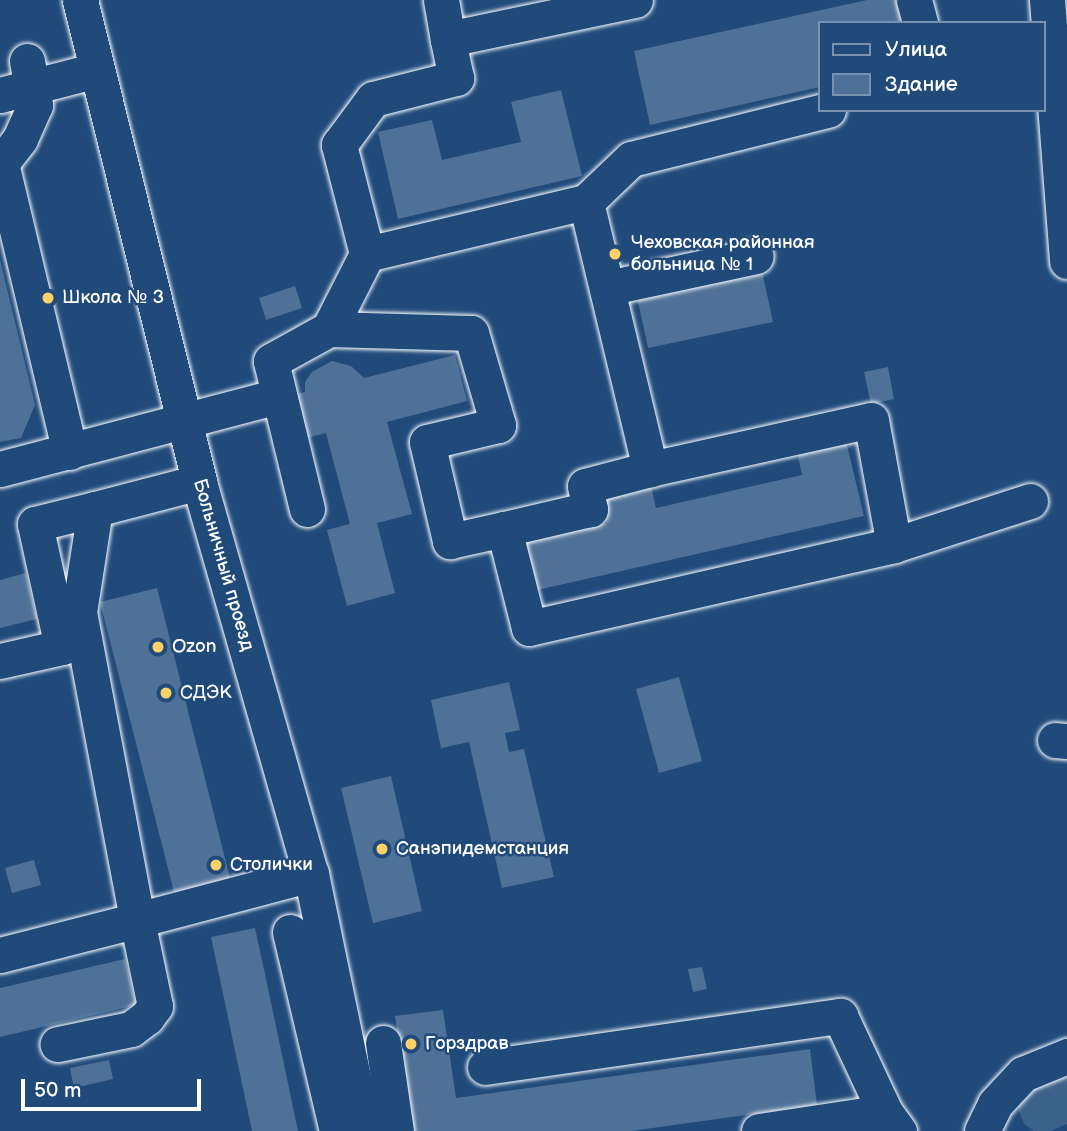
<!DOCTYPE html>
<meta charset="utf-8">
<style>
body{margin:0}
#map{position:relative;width:1067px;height:1131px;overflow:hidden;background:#1f4a7a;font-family:"Balsamiq Sans",sans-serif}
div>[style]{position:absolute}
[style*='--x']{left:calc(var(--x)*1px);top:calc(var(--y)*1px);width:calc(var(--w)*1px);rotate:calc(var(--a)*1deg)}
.green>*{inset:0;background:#3c618b}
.building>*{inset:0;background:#507197}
.roads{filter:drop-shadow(0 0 2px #fff) drop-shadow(0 0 2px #fff)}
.minor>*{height:35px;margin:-17.5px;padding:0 17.5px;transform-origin:17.5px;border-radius:17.5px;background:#1f4a7a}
.dots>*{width:19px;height:19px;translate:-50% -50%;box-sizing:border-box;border:4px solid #1f4a7a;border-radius:50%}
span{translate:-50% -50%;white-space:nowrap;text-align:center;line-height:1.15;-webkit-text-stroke:5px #1f4a7a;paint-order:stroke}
.poi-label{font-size:19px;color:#fff}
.left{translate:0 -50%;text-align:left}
.street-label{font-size:19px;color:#fff}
.legend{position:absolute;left:818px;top:21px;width:228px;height:91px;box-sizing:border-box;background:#1f4a7a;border:2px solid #7992af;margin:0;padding:9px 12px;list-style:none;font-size:21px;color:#fff}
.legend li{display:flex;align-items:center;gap:14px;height:35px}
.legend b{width:35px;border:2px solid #7992af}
.scale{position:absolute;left:21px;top:1079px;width:180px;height:32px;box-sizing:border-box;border:4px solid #fff;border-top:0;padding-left:9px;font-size:21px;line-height:24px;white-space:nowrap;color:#fff;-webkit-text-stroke:5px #1f4a7a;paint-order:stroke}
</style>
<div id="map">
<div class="green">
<i style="clip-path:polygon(1067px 1071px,1067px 1124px,1051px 1131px,1034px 1131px,1024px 1124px,1017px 1105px,1020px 1095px)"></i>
</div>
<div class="building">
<i style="clip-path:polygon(867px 0,901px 0,906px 23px,820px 23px,820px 87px,650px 125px,634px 51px)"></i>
<i style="clip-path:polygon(561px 90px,582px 176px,398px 219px,378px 132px,432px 120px,442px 160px,521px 142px,511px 102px)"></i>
<i style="clip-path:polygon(0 260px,35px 405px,21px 438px,0 442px)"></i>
<i style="clip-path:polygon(762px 271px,773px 322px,648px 348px,637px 297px)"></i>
<i style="clip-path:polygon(295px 286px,302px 308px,266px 320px,259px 298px)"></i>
<i style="clip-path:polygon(455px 355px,467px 401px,387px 422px,412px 514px,377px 523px,395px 593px,347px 606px,327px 530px,350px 524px,326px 433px,300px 440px,288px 396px,305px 392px,305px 382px,312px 372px,332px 361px,351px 366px,364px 378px)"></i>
<i style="clip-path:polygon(888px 367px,894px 399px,871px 404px,864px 372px)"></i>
<i style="clip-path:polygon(846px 441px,864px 516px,533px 591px,522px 542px,607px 523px,601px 497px,651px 486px,656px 508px,802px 475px,797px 452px)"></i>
<i style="clip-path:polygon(26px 573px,37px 619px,0 628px,0 580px)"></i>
<i style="clip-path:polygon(157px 588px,230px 878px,174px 892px,100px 602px)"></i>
<i style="clip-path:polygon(679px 677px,702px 761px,659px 773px,636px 689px)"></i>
<i style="clip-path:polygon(509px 682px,520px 730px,505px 733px,509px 752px,524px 749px,554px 877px,502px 888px,469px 742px,441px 748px,431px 700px)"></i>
<i style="clip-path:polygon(391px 776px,422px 911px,373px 923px,341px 788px)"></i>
<i style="clip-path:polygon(34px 860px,41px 885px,12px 893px,5px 868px)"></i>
<i style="clip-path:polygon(255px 928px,265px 974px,298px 1131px,252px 1131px,211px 937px)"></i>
<i style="clip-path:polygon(125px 959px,136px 1005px,0 1037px,0 988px)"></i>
<i style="clip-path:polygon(702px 967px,707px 989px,693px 992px,688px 969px)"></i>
<i style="clip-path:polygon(443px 1010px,456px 1098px,810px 1049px,817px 1105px,631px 1131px,411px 1131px,395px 1016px)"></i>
<i style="clip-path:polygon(109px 1060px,113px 1079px,74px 1088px,70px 1068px)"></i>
</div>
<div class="roads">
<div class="minor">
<i style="--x:80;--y:0;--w:496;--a:76.1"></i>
<i style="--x:199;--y:482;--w:408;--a:74.1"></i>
<i style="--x:311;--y:874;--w:262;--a:78.3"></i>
<i style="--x:441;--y:0;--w:40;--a:80"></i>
<i style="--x:448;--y:39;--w:191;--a:-11.8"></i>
<i style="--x:914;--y:0;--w:24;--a:75"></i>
<i style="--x:1047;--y:0;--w:262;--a:85.6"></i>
<i style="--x:27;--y:61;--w:45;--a:79.7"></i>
<i style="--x:35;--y:105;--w:37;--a:114"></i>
<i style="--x:20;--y:139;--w:31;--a:128"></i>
<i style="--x:1;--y:163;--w:297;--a:76.6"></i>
<i style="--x:0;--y:95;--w:100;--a:-14.5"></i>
<i style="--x:586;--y:202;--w:275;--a:76.5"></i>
<i style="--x:650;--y:469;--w:226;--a:-12.5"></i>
<i style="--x:871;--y:420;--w:127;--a:79.6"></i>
<i style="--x:367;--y:254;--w:225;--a:-13.4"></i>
<i style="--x:586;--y:202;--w:62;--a:-43.7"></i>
<i style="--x:631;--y:159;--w:203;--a:-14"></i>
<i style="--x:607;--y:288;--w:152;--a:-12.1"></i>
<i style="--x:329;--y:329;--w:142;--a:1.6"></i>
<i style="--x:471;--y:333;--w:96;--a:73.6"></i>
<i style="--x:498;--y:425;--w:73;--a:166.5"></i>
<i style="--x:427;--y:442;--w:102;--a:76.9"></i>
<i style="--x:450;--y:541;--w:55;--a:-12.5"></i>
<i style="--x:0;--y:469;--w:288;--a:-14.7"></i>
<i style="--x:650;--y:469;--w:67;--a:165.3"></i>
<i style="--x:585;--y:486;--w:24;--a:78"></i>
<i style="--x:590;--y:509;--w:88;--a:166.9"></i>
<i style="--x:504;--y:529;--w:102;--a:75.8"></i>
<i style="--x:529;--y:628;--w:374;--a:-12.8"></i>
<i style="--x:894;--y:545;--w:143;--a:-17.9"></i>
<i style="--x:199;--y:482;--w:107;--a:165.4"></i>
<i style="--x:95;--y:509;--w:104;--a:98.8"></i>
<i style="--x:79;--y:612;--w:313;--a:79.3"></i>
<i style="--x:137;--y:920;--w:180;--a:-14.8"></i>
<i style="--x:307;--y:509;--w:152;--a:-103.7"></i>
<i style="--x:271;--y:361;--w:66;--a:-28.9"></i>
<i style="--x:329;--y:329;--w:84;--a:-63.1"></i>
<i style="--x:367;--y:254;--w:113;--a:-104.4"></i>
<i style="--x:339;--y:145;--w:57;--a:-53.5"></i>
<i style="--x:373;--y:99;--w:86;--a:-14.2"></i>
<i style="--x:456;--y:78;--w:40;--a:-102"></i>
<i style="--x:0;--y:661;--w:64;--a:-12.7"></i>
<i style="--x:62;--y:647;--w:126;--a:-102.4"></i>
<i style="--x:35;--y:524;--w:62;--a:-14"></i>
<i style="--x:1055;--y:740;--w:12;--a:5"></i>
<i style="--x:290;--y:932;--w:204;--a:76.7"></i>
<i style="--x:0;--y:955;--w:141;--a:-14.3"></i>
<i style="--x:137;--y:920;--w:88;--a:78.2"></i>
<i style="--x:155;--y:1006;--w:14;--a:126"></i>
<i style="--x:147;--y:1017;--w:20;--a:143"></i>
<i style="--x:131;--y:1029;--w:75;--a:168.4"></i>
<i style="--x:383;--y:1043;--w:89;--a:81.6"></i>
<i style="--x:485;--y:1067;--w:359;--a:-8.2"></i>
<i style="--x:840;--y:1016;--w:106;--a:64.9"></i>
<i style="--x:885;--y:1112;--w:24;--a:54"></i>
<i style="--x:759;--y:1131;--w:127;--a:-8.6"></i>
<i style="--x:982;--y:1131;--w:30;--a:-64"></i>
<i style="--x:995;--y:1104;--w:41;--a:-47"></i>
<i style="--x:1023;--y:1074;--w:48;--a:-22.2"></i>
</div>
</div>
<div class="dots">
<i style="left:615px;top:254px;background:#ffd166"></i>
<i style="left:48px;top:298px;background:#ffd166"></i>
<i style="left:158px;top:647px;background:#ffd166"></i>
<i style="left:166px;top:693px;background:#ffd166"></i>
<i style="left:382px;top:849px;background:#ffd166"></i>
<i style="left:216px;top:865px;background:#ffd166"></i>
<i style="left:411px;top:1044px;background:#ffd166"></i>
</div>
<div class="poi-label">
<span class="left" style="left:631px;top:254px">Чеховская районная<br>больница № 1</span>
<span class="left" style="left:62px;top:298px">Школа № 3</span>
<span class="left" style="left:172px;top:647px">Ozon</span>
<span class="left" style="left:180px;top:693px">СДЭК</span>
<span class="left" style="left:396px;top:849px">Санэпидемстанция</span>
<span class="left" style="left:230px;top:865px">Столички</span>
<span class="left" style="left:425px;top:1044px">Горздрав</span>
</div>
<div class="street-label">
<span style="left:223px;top:565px;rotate:74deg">Больничный проезд</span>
</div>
<ul class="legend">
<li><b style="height:9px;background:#1f4a7a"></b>Улица</li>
<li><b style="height:19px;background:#507197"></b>Здание</li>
</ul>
<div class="scale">50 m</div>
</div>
